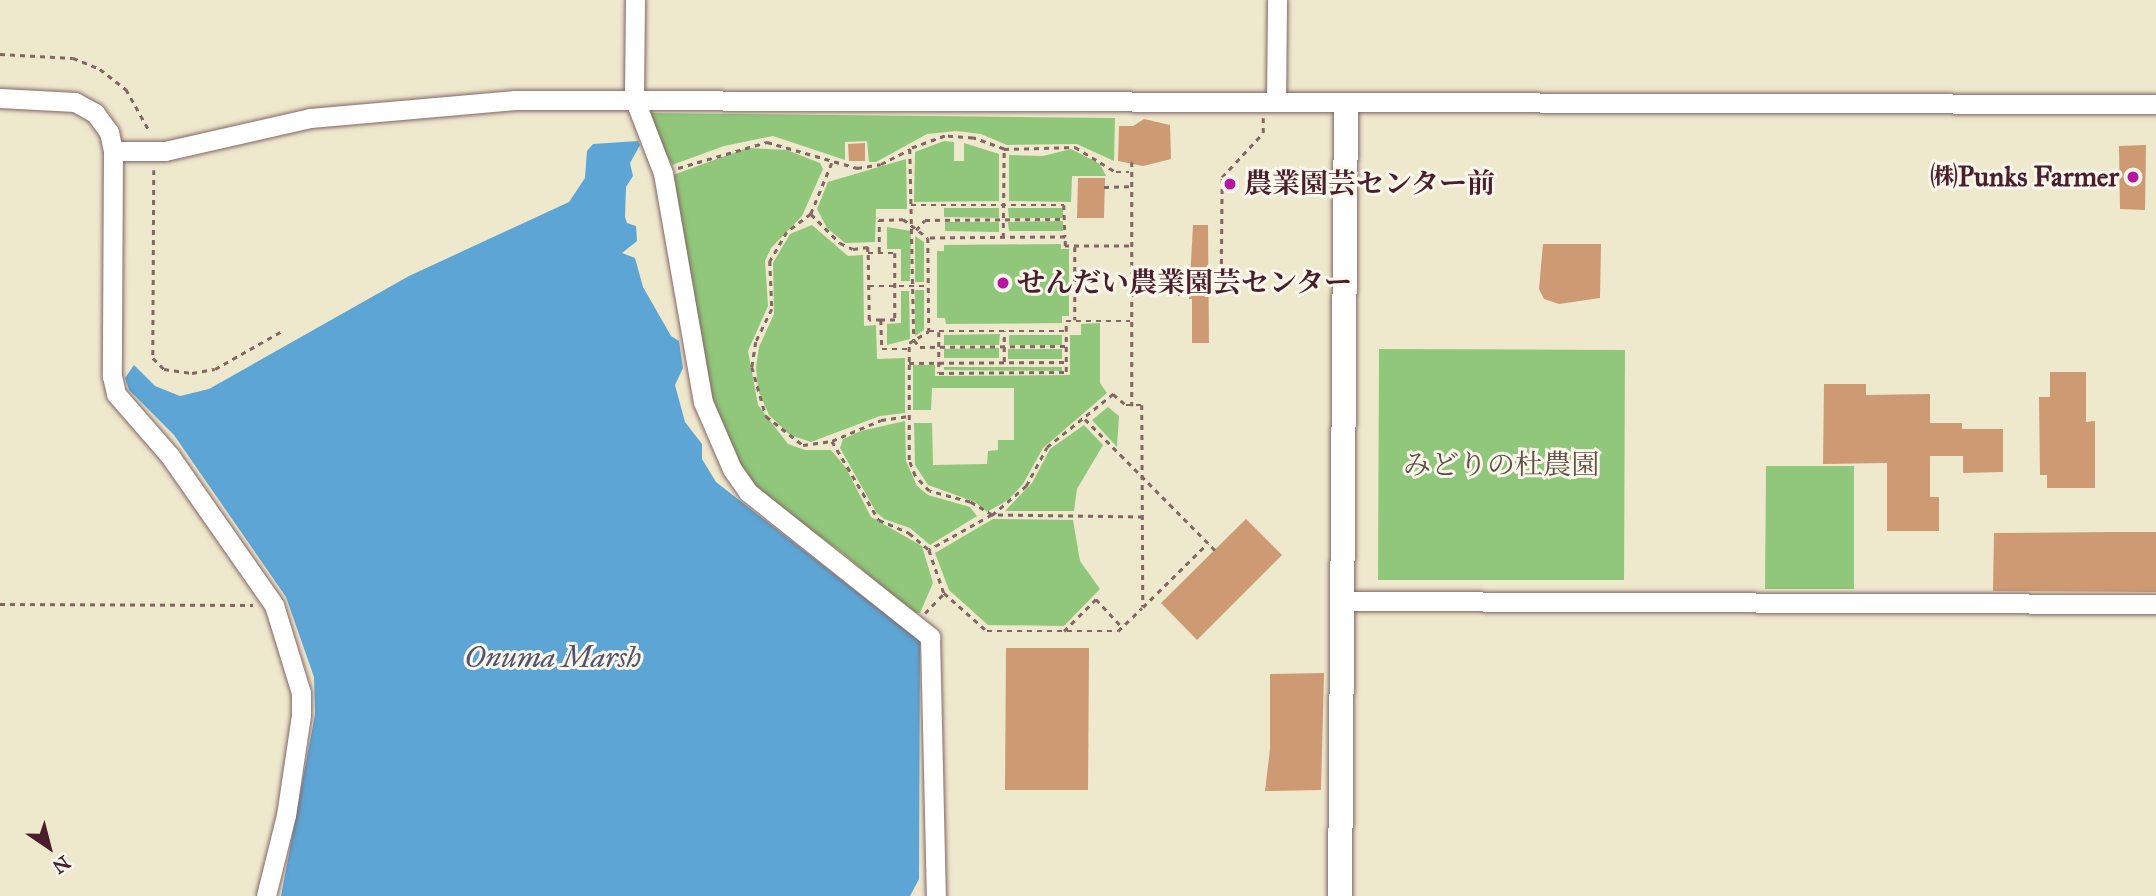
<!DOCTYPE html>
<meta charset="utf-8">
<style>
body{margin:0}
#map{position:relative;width:2156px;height:896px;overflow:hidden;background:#eee8cd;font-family:"IM FELL Great Primer","Noto Serif JP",serif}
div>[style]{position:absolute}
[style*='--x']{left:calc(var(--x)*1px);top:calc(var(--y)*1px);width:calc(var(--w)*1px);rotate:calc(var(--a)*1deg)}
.green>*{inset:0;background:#90c77a}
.water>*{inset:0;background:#5da5d4}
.building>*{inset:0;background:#cd9a74}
.path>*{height:2.5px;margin-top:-1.25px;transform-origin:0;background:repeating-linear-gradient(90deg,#836564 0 5px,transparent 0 10px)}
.roads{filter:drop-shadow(0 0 2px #836564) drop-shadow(0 0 2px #836564)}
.minor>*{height:19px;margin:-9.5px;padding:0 9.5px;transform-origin:9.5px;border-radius:9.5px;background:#fff}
.tertiary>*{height:24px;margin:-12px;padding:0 12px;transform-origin:12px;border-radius:12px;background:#fff}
.dots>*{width:19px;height:19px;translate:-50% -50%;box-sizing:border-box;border:4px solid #fbf7ec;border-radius:50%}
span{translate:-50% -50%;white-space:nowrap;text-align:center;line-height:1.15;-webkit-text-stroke:6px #fbf7ec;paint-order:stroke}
.poi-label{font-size:28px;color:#4a1f2b;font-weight:700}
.right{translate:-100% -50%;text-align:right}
.left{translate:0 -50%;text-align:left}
.park-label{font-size:28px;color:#5f5143}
.water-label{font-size:30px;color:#52556f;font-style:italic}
.north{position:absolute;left:14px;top:812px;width:70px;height:70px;-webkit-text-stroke:5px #fbf7ec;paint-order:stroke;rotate:145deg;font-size:19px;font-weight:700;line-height:28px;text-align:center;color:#4a1f2b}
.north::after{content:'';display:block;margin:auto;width:24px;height:32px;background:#4a1f2b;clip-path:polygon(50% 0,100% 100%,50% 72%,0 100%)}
</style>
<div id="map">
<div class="green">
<i style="clip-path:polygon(645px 113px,1115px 118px,1114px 161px,1077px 144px,1007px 145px,981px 134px,956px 131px,927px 134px,876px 162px,869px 162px,867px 141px,845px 142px,845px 160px,773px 136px,724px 146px,672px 165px)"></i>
<i style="clip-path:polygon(944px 141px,954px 142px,954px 161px,964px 161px,964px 143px,999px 154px,999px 201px,914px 202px,915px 152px)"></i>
<i style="clip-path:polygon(747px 148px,787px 150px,820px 163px,823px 169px,802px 216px,771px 248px,765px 261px,768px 306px,748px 351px,758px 405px,788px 444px,805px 450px,831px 450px,846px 468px,871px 517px,922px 546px,933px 583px,920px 613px,912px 613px,844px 554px,751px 486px,708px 401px,673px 175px)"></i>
<i style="clip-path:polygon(1071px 149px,1100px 164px,1106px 176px,1072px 176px,1071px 202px,1009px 201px,1009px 155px,1043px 156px)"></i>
<i style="clip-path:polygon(906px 159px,907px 209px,876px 209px,875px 242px,845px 243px,827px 228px,817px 209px,828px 182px)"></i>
<i style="clip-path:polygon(944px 208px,999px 208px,999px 218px,944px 217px)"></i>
<i style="clip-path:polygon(1008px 208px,1063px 208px,1063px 218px,1009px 218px)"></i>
<i style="clip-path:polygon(1063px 221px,1063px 231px,1009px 231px,1008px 222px)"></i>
<i style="clip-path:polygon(945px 222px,999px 222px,999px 232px,945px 231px)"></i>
<i style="clip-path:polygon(812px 225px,848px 256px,863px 255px,864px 326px,876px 325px,877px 359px,905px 358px,905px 413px,880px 416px,811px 442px,790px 435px,769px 415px,758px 390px,756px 367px,759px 347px,774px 314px,773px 263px,790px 234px)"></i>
<i style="clip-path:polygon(887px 227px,911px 231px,910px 281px,901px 281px,901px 249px,887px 249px)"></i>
<i style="clip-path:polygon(915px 236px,924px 242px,924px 282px,915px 282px)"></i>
<i style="clip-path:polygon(1061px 244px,1061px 249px,1069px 249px,1069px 316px,1062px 316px,1062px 323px,946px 324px,945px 318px,937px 318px,937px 251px,944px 251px,944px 245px)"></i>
<i style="clip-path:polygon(915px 290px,924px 290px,924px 330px,915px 336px)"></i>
<i style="clip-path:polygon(901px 291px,909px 291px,910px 339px,887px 345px,887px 324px,901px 323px)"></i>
<i style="clip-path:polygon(1100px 323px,1100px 383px,1107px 393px,1043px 448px,1023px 484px,1008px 500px,987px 512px,975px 502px,928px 485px,915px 465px,914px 423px,932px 423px,933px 465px,987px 464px,988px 451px,998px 450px,998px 440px,1014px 440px,1014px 388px,932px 388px,931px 410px,913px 410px,913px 365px,935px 365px,935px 376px,1070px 375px,1070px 335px,1081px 335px,1081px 324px)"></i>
<i style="clip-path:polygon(1000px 334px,999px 345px,944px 345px,944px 335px)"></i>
<i style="clip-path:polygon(1009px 335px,1062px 335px,1062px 345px,1009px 345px)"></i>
<i style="clip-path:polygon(999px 348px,999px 358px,944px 358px,944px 349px)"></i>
<i style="clip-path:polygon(1008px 349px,1062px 349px,1062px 359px,1008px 359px)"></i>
<i style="clip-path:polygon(1379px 349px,1625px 350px,1624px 580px,1378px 580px)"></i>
<i style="clip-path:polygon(1062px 367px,1062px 371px,944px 370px,944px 367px)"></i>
<i style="clip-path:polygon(1108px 407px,1119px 416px,1117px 447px,1092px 420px)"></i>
<i style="clip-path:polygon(905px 421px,906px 461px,917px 486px,928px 495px,970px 507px,977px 516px,930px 545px,910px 528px,884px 519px,876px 512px,840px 448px,843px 439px,861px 431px)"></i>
<i style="clip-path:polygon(1084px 425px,1103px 445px,1077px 489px,1074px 511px,1005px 511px,1032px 483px,1050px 449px)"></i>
<i style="clip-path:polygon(1766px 466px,1854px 466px,1854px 589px,1765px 589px)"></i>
<i style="clip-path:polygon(993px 519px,1073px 520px,1080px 561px,1100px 589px,1064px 626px,988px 625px,949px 590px,935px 553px)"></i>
</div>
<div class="water">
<i style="clip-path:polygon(638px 141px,640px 145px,630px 163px,633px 176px,626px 187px,625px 217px,627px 223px,636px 226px,637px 241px,622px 253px,635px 258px,643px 287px,671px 336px,679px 341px,683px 368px,675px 385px,685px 422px,702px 444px,702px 459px,716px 482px,920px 641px,919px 879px,910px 896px,281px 896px,315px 714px,314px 677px,286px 597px,174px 435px,129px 390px,125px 378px,134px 365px,155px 386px,180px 396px,209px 389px,409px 276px,569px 202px,585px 178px,587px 151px,593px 144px)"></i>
</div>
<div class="building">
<i style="clip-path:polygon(1144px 119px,1170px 125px,1171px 159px,1143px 166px,1118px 161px,1119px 126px,1133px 126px)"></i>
<i style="clip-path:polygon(865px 143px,865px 161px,849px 161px,848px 144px)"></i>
<i style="clip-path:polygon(2146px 145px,2145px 210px,2120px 209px,2119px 146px)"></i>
<i style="clip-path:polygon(1078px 178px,1105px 178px,1104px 218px,1077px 218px)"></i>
<i style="clip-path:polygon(1193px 225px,1208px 225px,1209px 343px,1192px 343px,1192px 299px,1189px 299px)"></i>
<i style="clip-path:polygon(1543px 244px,1601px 244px,1600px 298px,1559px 304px,1544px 299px,1539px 289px)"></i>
<i style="clip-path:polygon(2050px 372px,2086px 372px,2086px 422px,2095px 421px,2095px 488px,2047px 488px,2047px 475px,2040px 475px,2039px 397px,2050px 397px)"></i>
<i style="clip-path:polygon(1824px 384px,1866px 384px,1866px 395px,1930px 394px,1930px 423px,1962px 423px,1962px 429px,2003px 429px,2003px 472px,1963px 473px,1963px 456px,1930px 456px,1930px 497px,1939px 497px,1939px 531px,1887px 531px,1887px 463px,1823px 464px)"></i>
<i style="clip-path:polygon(1246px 519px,1282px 555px,1197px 640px,1161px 603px)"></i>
<i style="clip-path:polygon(2111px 532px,2156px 532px,2156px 592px,1993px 591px,1994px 533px)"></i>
<i style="clip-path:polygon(1006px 648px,1089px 648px,1088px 790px,1005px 790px)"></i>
<i style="clip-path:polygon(1324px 673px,1321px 790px,1265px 791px,1270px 749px,1270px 674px)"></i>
</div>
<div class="path">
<i style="--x:0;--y:54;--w:73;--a:3.1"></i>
<i style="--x:73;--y:58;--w:29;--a:22"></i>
<i style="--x:100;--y:69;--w:33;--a:38"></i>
<i style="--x:126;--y:89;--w:49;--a:60.8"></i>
<i style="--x:1004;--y:149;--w:71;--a:-1.6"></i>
<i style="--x:1075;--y:147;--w:48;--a:31.4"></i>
<i style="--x:1116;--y:172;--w:13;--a:0"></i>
<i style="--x:1132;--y:162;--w:244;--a:90"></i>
<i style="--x:832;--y:163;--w:55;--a:112.4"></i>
<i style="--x:811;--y:214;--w:41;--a:45"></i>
<i style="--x:840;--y:243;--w:14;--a:25"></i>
<i style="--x:853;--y:249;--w:15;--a:-8"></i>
<i style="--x:868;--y:247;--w:6;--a:90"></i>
<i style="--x:678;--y:168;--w:93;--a:-16.3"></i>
<i style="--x:767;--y:142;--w:94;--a:16.1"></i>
<i style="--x:857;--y:168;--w:24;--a:-9"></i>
<i style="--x:881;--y:164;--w:33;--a:-27"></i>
<i style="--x:154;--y:170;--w:188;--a:90.3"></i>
<i style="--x:153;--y:358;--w:16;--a:45"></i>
<i style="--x:164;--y:369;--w:28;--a:8"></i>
<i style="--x:192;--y:373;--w:23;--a:-10"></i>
<i style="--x:215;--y:369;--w:77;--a:-29.6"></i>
<i style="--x:1104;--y:187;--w:25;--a:-2"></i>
<i style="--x:911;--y:205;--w:153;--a:0"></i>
<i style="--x:1064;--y:205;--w:32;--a:88"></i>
<i style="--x:811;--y:214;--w:30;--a:143"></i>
<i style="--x:787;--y:232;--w:34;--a:120"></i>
<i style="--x:770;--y:261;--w:48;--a:87.6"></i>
<i style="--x:772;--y:309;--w:37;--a:116"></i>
<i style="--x:756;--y:342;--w:25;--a:99"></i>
<i style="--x:752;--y:367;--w:51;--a:74.1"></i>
<i style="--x:766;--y:416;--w:47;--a:38.1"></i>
<i style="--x:803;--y:445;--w:29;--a:-8"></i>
<i style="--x:832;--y:441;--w:53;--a:-23.2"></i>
<i style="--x:881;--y:420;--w:28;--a:-8"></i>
<i style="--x:916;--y:230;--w:13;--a:-48"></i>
<i style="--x:925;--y:220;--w:140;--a:-0.4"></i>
<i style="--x:1003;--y:238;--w:89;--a:-89.4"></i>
<i style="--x:1004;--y:149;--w:33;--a:-160"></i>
<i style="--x:973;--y:138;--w:28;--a:-176"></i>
<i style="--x:945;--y:136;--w:37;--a:160"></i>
<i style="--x:910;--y:149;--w:191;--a:88.8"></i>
<i style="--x:914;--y:340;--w:9;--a:49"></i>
<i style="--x:920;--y:347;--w:146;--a:-0.4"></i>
<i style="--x:1129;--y:246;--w:64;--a:180"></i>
<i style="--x:1065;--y:246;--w:9;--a:-90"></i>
<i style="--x:1065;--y:237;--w:137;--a:179.6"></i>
<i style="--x:928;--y:238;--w:93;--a:89.4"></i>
<i style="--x:929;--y:331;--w:137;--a:0"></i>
<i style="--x:1066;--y:331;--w:10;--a:-90"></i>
<i style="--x:1066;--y:321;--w:64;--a:0"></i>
<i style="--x:1075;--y:247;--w:73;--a:90"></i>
<i style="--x:879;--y:252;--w:32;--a:-90"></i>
<i style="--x:879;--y:220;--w:24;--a:-2"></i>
<i style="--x:903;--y:219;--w:31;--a:37"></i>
<i style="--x:1130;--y:284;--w:39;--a:1"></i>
<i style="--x:1169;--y:285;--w:11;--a:-90"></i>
<i style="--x:1169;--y:274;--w:13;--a:0"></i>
<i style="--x:1182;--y:274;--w:10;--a:90"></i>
<i style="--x:1182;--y:284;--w:7;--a:0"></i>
<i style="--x:1211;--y:284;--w:10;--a:0"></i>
<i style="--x:1221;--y:284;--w:107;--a:-89.5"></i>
<i style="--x:1222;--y:177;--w:60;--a:-47"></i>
<i style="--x:1263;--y:133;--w:15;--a:-90"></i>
<i style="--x:1169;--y:285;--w:10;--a:96"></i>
<i style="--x:1168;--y:295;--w:14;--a:0"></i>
<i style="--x:1182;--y:295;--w:11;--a:-90"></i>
<i style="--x:869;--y:286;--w:59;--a:0"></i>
<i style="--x:881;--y:320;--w:12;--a:180"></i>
<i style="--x:869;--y:320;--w:67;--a:-90.9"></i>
<i style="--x:868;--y:253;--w:27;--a:0"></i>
<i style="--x:895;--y:253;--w:67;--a:90"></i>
<i style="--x:895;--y:320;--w:14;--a:180"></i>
<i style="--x:881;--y:320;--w:29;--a:88"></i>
<i style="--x:882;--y:349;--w:27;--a:0"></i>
<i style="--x:939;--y:332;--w:41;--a:90"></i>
<i style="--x:939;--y:373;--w:127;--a:-0.5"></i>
<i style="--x:1066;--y:372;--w:41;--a:-90"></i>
<i style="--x:909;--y:362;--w:19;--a:-90"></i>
<i style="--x:909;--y:343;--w:23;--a:-31"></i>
<i style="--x:1004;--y:362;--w:31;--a:-90"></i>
<i style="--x:1085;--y:419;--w:185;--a:45.2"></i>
<i style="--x:832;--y:441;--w:92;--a:59.3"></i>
<i style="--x:879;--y:520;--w:33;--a:23"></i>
<i style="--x:909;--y:533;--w:26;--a:40"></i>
<i style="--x:992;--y:515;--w:26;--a:-149"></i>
<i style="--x:970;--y:502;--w:42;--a:-165"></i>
<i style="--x:929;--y:491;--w:21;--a:-133"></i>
<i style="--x:915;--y:476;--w:17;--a:-111"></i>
<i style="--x:909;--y:460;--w:97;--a:-90"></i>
<i style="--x:909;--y:363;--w:157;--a:-0.4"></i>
<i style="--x:992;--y:515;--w:72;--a:150.9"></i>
<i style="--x:929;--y:550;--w:46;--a:70.8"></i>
<i style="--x:944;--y:593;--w:57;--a:41.5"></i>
<i style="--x:987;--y:631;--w:131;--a:0"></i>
<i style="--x:1118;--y:631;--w:33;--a:-44"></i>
<i style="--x:1143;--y:517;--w:151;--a:-179.2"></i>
<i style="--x:992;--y:515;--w:45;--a:-40.5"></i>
<i style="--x:1026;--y:486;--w:44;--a:-61.7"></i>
<i style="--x:1047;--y:447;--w:85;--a:-38.8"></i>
<i style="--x:1113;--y:394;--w:17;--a:40"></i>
<i style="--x:1126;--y:405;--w:16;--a:0"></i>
<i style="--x:1142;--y:405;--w:202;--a:89.7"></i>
<i style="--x:1143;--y:607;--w:91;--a:-44.6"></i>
<i style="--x:0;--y:604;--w:253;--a:0.2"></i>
<i style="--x:925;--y:613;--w:28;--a:-46"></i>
<i style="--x:1064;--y:631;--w:45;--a:-45"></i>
<i style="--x:1096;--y:599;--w:38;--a:47"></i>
</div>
<div class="roads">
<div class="minor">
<i style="--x:635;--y:0;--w:98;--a:90.6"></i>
<i style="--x:634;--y:98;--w:80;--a:68.9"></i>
<i style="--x:663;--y:173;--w:232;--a:80.1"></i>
<i style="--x:703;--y:402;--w:73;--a:66.6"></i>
<i style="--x:732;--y:469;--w:28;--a:55"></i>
<i style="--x:748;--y:492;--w:233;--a:38.5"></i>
<i style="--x:930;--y:637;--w:259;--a:88.7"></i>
<i style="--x:0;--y:98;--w:75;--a:3.1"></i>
<i style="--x:75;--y:102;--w:23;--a:29"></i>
<i style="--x:95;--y:113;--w:24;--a:54"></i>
<i style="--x:109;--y:132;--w:19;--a:78"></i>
<i style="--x:113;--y:151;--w:225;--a:90.3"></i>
<i style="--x:112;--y:376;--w:18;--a:77"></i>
<i style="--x:116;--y:394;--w:82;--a:48.9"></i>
<i style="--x:170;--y:456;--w:182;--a:55.1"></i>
<i style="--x:274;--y:605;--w:92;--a:72.9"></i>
<i style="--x:301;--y:693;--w:22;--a:90"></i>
<i style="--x:301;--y:715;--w:101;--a:98.5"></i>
<i style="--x:286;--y:815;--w:83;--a:103.9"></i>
<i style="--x:1276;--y:102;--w:102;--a:-89.4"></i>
<i style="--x:113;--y:151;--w:52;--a:0"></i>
<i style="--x:165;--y:151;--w:149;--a:-12.8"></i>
<i style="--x:310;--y:118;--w:206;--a:-5"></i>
<i style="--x:515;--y:100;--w:1641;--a:0.14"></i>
<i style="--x:1343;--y:601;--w:813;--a:0.21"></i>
</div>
<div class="tertiary">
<i style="--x:1340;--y:896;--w:791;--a:-89.57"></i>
</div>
</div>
<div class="dots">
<i style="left:2133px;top:177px;background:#b5179e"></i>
<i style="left:1230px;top:184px;background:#b5179e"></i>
<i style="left:1003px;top:283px;background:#b5179e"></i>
</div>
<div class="poi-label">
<span class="right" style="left:2119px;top:177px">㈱Punks Farmer</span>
<span class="left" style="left:1244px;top:184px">農業園芸センター前</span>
<span class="left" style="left:1017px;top:283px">せんだい農業園芸センター</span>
</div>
<div class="park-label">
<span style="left:1501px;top:465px">みどりの杜農園</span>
</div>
<div class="water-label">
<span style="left:553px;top:657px">Onuma Marsh</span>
</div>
<div class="north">N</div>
</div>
